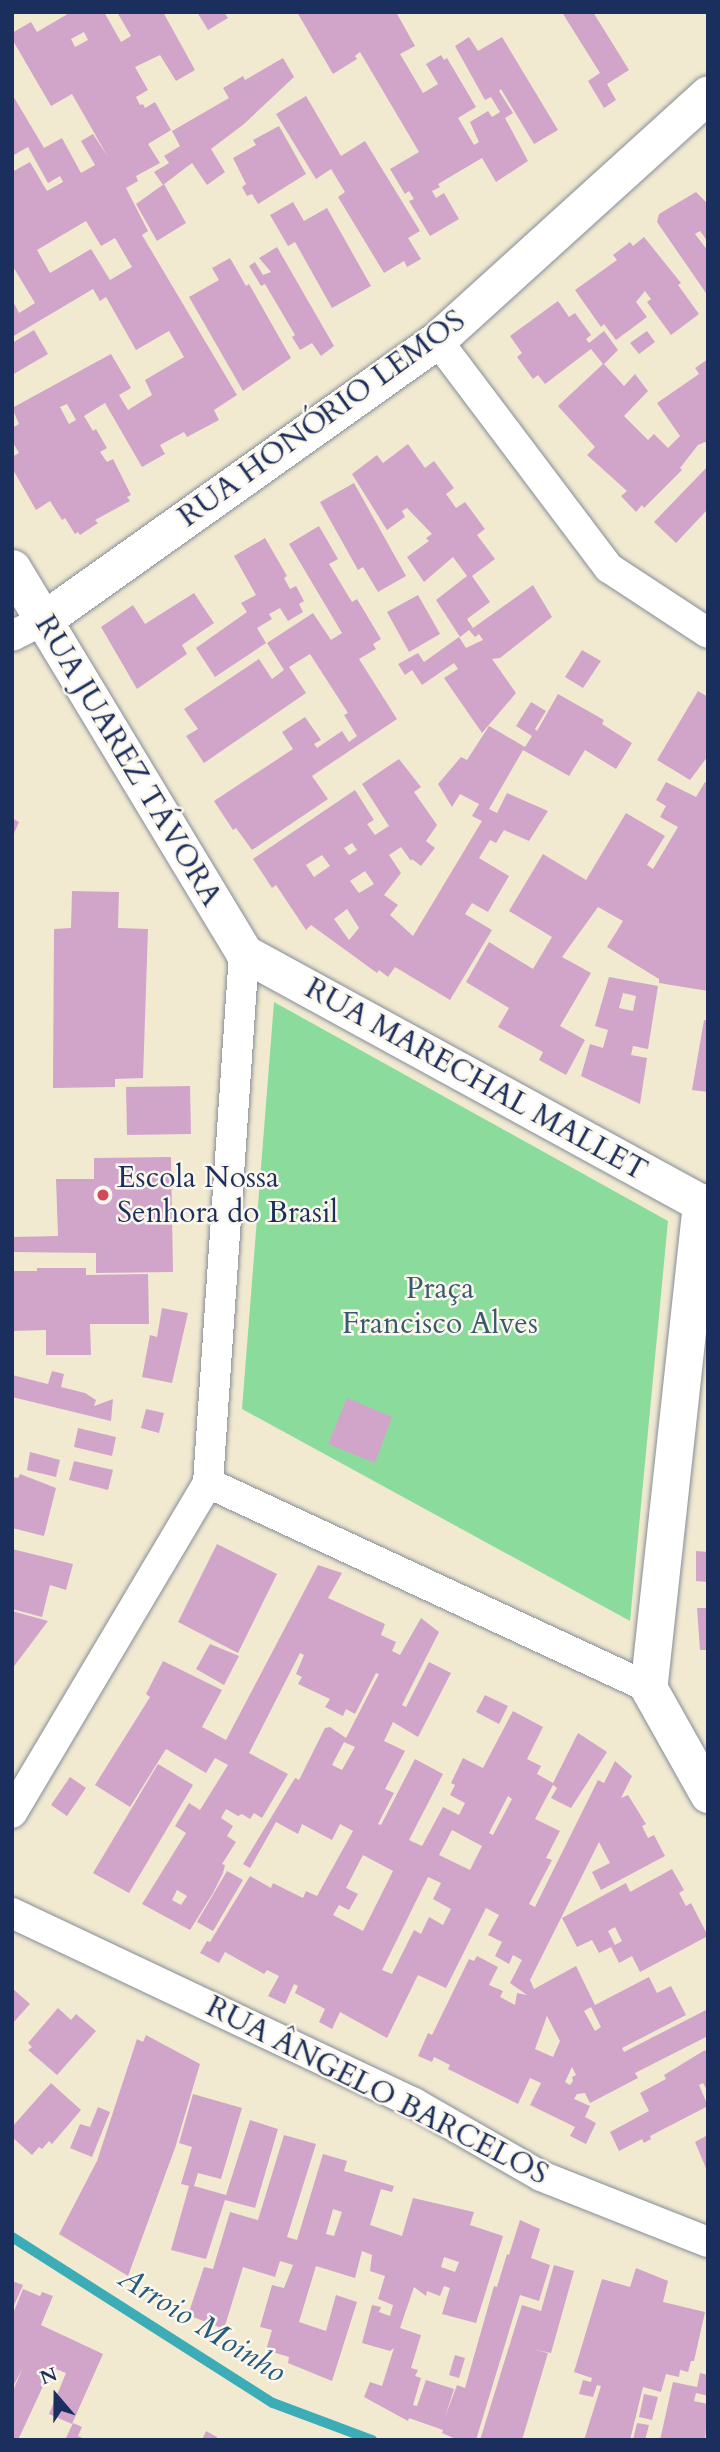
<!DOCTYPE html>
<meta charset="utf-8">
<style>
body{margin:0}
#map{position:relative;width:720px;height:2452px;overflow:hidden;background:#f1ead1;font-family:Cardo,serif}
div>[style]{position:absolute}
[style*='--x']{left:calc(var(--x)*1px);top:calc(var(--y)*1px);width:calc(var(--w)*1px);rotate:calc(var(--a)*1deg)}
.green>*{inset:0;background:#8bdc9c}
.stream>*{height:10px;margin:-5px;padding:0 5px;transform-origin:5px;border-radius:5px;background:#3cadb7}
.building>*{inset:0;background:#d1a5ca}
.roads{filter:drop-shadow(0 0 2px #868c98) drop-shadow(0 0 2px #868c98)}
.minor>*{height:30px;margin:-15px;padding:0 15px;transform-origin:15px;border-radius:15px;background:#fff}
.tertiary>*{height:37px;margin:-18.5px;padding:0 18.5px;transform-origin:18.5px;border-radius:18.5px;background:#fff}
.dots>*{width:19px;height:19px;translate:-50% -50%;box-sizing:border-box;border:4px solid #fbf7ec;border-radius:50%}
span{translate:-50% -50%;white-space:nowrap;text-align:center;line-height:1.15;-webkit-text-stroke:5px #fbf7ec;paint-order:stroke}
.street-label{font-size:30px;color:#1b2f5e}
.poi-label{font-size:30px;color:#1b2f5e}
.left{translate:0 -50%;text-align:left}
.park-label{font-size:30px;color:#375a6e}
.water-label{font-size:32px;color:#275b7d;font-style:italic}
.frame{position:absolute;inset:0;border:14px solid #1b2f5e;pointer-events:none}
.north{position:absolute;left:21px;top:2361px;width:70px;height:70px;-webkit-text-stroke:5px #fbf7ec;paint-order:stroke;rotate:340deg;font-size:19px;font-weight:700;line-height:28px;text-align:center;color:#1b2f5e}
.north::after{content:'';display:block;margin:auto;width:24px;height:32px;background:#1b2f5e;clip-path:polygon(50% 0,100% 100%,50% 72%,0 100%)}
</style>
<div id="map">
<div class="green">
<i style="clip-path:polygon(274px 1002px,668px 1221px,630px 1621px,242px 1409px)"></i>
</div>
<div class="stream">
<i style="--x:12;--y:2237;--w:309;--a:32.5"></i>
<i style="--x:273;--y:2403;--w:106;--a:20.5"></i>
</div>
<div class="building">
<i style="clip-path:polygon(evenodd,71px 12px,104px 12px,121px 42px,131px 36px,117px 12px,163px 12px,195px 70px,176px 81px,160px 55px,135px 67px,148px 90px,136px 97px,140px 105px,143px 104px,145px 108px,155px 102px,171px 130px,148px 144px,160px 163px,136px 176px,138px 181px,126px 188px,148px 231px,142px 235px,237px 395px,214px 410px,219px 420px,187px 437px,184px 432px,160px 445px,165px 454px,142px 467px,105px 403px,84px 416px,93px 431px,96px 429px,107px 448px,100px 452px,107px 462px,113px 459px,131px 495px,127px 497px,130px 501px,95px 520px,98px 523px,80px 535px,78px 532px,75px 534px,65px 518px,62px 520px,50px 501px,36px 510px,12px 468px,12px 457px,19px 453px,12px 441px,12px 428px,19px 424px,12px 408px,111px 354px,131px 388px,119px 395px,128px 410px,152px 395px,145px 380px,184px 357px,169px 331px,136px 350px,106px 297px,100px 301px,93px 289px,12px 337px,12px 299px,19px 313px,35px 303px,12px 265px,12px 172px,30px 162px,47px 191px,63px 182px,60px 176px,48px 183px,28px 147px,12px 156px,12px 94px,44px 148px,62px 138px,81px 173px,95px 165px,81px 141px,93px 134px,108px 157px,72px 94px,51px 106px,12px 39px,12px 33px,31px 22px,37px 32px,71px 12px,84px 32px,88px 40px,75px 47px,71px 39px,84px 32px,71px 12px,86px 221px,101px 246px,115px 238px,132px 267px,110px 280px,91px 249px,50px 273px,37px 250px,86px 221px,71px 12px,67px 404px,76px 420px,69px 424px,60px 407px,67px 404px)"></i>
<i style="clip-path:polygon(197px 12px,224px 12px,228px 18px,208px 30px)"></i>
<i style="clip-path:polygon(297px 12px,396px 12px,415px 46px,400px 54px,423px 93px,438px 84px,426px 64px,441px 55px,444px 60px,447px 58px,476px 107px,458px 118px,474px 145px,479px 142px,470px 122px,488px 111px,492px 117px,500px 112px,491px 97px,485px 100px,455px 46px,469px 37px,478px 51px,502px 37px,558px 130px,534px 144px,501px 89px,499px 91px,513px 113px,505px 118px,528px 161px,496px 182px,482px 158px,438px 184px,440px 187px,432px 191px,436px 198px,444px 193px,459px 219px,430px 236px,409px 201px,414px 199px,409px 191px,405px 194px,390px 169px,419px 152px,360px 52px,355px 56px,357px 59px,333px 74px)"></i>
<i style="clip-path:polygon(565px 12px,593px 12px,629px 70px,607px 84px,616px 100px,604px 108px,588px 81px,600px 73px,563px 14px)"></i>
<i style="clip-path:polygon(283px 58px,294px 77px,244px 124px,211px 149px,225px 172px,207px 185px,192px 163px,163px 185px,154px 172px,169px 163px,164px 156px,180px 146px,172px 131px,229px 98px,223px 88px,243px 76px,245px 80px)"></i>
<i style="clip-path:polygon(306px 96px,341px 156px,365px 141px,420px 231px,408px 238px,421px 259px,407px 267px,404px 261px,384px 273px,338px 197px,345px 192px,331px 169px,316px 179px,276px 114px)"></i>
<i style="clip-path:polygon(279px 126px,306px 174px,258px 204px,252px 194px,247px 196px,242px 187px,246px 184px,233px 158px,256px 145px,253px 140px)"></i>
<i style="clip-path:polygon(164px 184px,186px 223px,157px 241px,136px 204px)"></i>
<i style="clip-path:polygon(696px 192px,708px 204px,708px 242px,700px 231px,695px 234px,708px 251px,708px 296px,657px 222px,659px 214px)"></i>
<i style="clip-path:polygon(293px 202px,304px 221px,327px 208px,371px 286px,332px 308px,295px 242px,288px 246px,270px 215px)"></i>
<i style="clip-path:polygon(644px 237px,681px 283px,678px 285px,699px 314px,671px 335px,647px 302px,651px 299px,645px 291px,636px 302px,647px 317px,616px 340px,604px 324px,601px 327px,575px 290px,617px 260px,613px 255px,630px 242px,633px 246px)"></i>
<i style="clip-path:polygon(277px 247px,334px 346px,321px 356px,312px 343px,300px 350px,292px 337px,295px 335px,265px 284px,261px 286px,249px 266px,255px 262px,263px 275px,271px 272px,259px 258px)"></i>
<i style="clip-path:polygon(230px 258px,246px 286px,249px 284px,291px 358px,243px 391px,189px 297px,219px 280px,212px 268px)"></i>
<i style="clip-path:polygon(558px 301px,569px 317px,575px 313px,591px 335px,586px 339px,589px 343px,604px 331px,618px 350px,604px 364px,624px 386px,635px 374px,648px 391px,624px 416px,648px 440px,654px 434px,668px 448px,680px 436px,657px 403px,699px 374px,695px 368px,708px 359px,708px 444px,705px 442px,698px 445px,680px 468px,682px 470px,644px 508px,642px 505px,636px 512px,621px 496px,627px 491px,587px 455px,595px 447px,558px 406px,603px 364px,591px 349px,545px 384px,538px 375px,533px 379px,517px 357px,522px 353px,510px 336px)"></i>
<i style="clip-path:polygon(34px 330px,48px 354px,12px 375px,12px 343px)"></i>
<i style="clip-path:polygon(647px 331px,655px 342px,639px 354px,630px 343px)"></i>
<i style="clip-path:polygon(408px 444px,425px 468px,434px 461px,454px 488px,446px 494px,456px 508px,465px 502px,485px 529px,477px 535px,495px 559px,472px 576px,490px 602px,467px 619px,473px 628px,533px 585px,552px 617px,500px 658px,492px 659px,516px 693px,482px 733px,444px 678px,458px 669px,454px 663px,422px 685px,412px 670px,405px 675px,398px 664px,418px 653px,424px 662px,459px 637px,466px 648px,483px 640px,479px 634px,475px 637px,469px 630px,460px 637px,436px 600px,467px 576px,453px 557px,424px 582px,407px 557px,429px 541px,426px 538px,432px 534px,407px 508px,402px 511px,405px 517px,387px 530px,352px 474px,377px 455px,383px 463px)"></i>
<i style="clip-path:polygon(708px 466px,708px 509px,676px 543px,654px 522px)"></i>
<i style="clip-path:polygon(354px 483px,406px 576px,378px 592px,363px 567px,358px 570px,320px 502px)"></i>
<i style="clip-path:polygon(319px 526px,338px 559px,329px 564px,352px 602px,357px 599px,381px 639px,373px 644px,376px 649px,359px 659px,397px 719px,312px 776px,328px 799px,252px 850px,236px 828px,233px 830px,214px 801px,293px 749px,282px 732px,305px 717px,321px 740px,314px 744px,317px 748px,342px 731px,349px 742px,357px 736px,344px 715px,348px 713px,310px 654px,289px 667px,306px 693px,204px 763px,186px 736px,198px 729px,184px 709px,259px 659px,272px 679px,284px 670px,267px 643px,313px 613px,331px 640px,342px 633px,289px 544px)"></i>
<i style="clip-path:polygon(265px 538px,287px 576px,284px 578px,290px 589px,296px 586px,304px 601px,299px 604px,303px 612px,288px 621px,280px 608px,269px 614px,272px 619px,257px 628px,266px 643px,215px 677px,196px 648px,247px 612px,241px 603px,256px 595px,234px 556px)"></i>
<i style="clip-path:polygon(194px 593px,214px 623px,182px 645px,187px 654px,137px 689px,101px 627px,133px 605px,145px 624px)"></i>
<i style="clip-path:polygon(418px 595px,440px 634px,409px 652px,387px 612px)"></i>
<i style="clip-path:polygon(582px 650px,601px 661px,583px 688px,565px 677px)"></i>
<i style="clip-path:polygon(698px 691px,708px 697px,708px 756px,690px 780px,657px 760px)"></i>
<i style="clip-path:polygon(evenodd,558px 694px,604px 720px,602px 724px,632px 743px,616px 769px,585px 750px,569px 776px,523px 750px,489px 809px,497px 813px,507px 793px,548px 811px,529px 841px,504px 830px,496px 843px,490px 840px,479px 858px,509px 876px,488px 912px,472px 903px,465px 914px,492px 930px,450px 1000px,395px 967px,388px 977px,379px 970px,377px 973px,311px 925px,306px 930px,276px 885px,272px 888px,253px 859px,355px 790px,374px 820px,367px 824px,375px 835px,389px 826px,362px 784px,399px 759px,421px 787px,414px 792px,437px 825px,426px 841px,435px 848px,421px 866px,412px 859px,411px 861px,401px 847px,389px 855px,401px 873px,384px 895px,398px 905px,390px 915px,413px 936px,482px 821px,472px 816px,479px 804px,460px 794px,452px 807px,438px 784px,461px 757px,467px 760px,489px 726px,525px 747px,532px 736px,516px 726px,531px 702px,546px 711px,535px 729px,537px 731px,558px 694px,352px 843px,357px 850px,349px 855px,344px 848px,352px 843px,558px 694px,322px 855px,330px 866px,314px 877px,306px 865px,322px 855px,558px 694px,365px 871px,374px 884px,359px 893px,350px 881px,365px 871px,558px 694px,347px 909px,359px 928px,349px 940px,334px 919px,347px 909px)"></i>
<i style="clip-path:polygon(666px 782px,696px 797px,705px 782px,708px 783px,708px 991px,659px 983px,659px 979px,607px 947px,623px 921px,598px 907px,562px 957px,591px 973px,560px 1026px,585px 1040px,566px 1075px,539px 1060px,543px 1052px,498px 1027px,509px 1008px,466px 982px,489px 942px,533px 969px,552px 937px,509px 911px,543px 854px,586px 880px,626px 813px,665px 836px,647px 865px,653px 869px,678px 827px,660px 817px,666px 806px,656px 800px)"></i>
<i style="clip-path:polygon(12px 818px,19px 822px,12px 838px)"></i>
<i style="clip-path:polygon(72px 891px,119px 892px,118px 928px,148px 929px,143px 1078px,115px 1079px,115px 1087px,53px 1088px,54px 929px,71px 928px)"></i>
<i style="clip-path:polygon(evenodd,609px 977px,658px 986px,648px 1049px,633px 1046px,631px 1055px,647px 1058px,640px 1104px,581px 1076px,590px 1044px,603px 1048px,608px 1030px,595px 1026px,609px 977px,623px 993px,636px 996px,633px 1011px,619px 1008px,623px 993px)"></i>
<i style="clip-path:polygon(704px 1020px,708px 1021px,708px 1092px,692px 1090px)"></i>
<i style="clip-path:polygon(190px 1086px,191px 1134px,127px 1135px,126px 1087px)"></i>
<i style="clip-path:polygon(171px 1157px,173px 1272px,96px 1273px,96px 1253px,12px 1252px,12px 1237px,58px 1236px,56px 1179px,94px 1179px,94px 1158px)"></i>
<i style="clip-path:polygon(37px 1268px,86px 1268px,86px 1275px,148px 1274px,149px 1324px,90px 1324px,91px 1355px,46px 1355px,46px 1330px,12px 1331px,12px 1271px,37px 1271px)"></i>
<i style="clip-path:polygon(162px 1308px,188px 1313px,172px 1383px,142px 1377px,150px 1335px,157px 1337px)"></i>
<i style="clip-path:polygon(52px 1371px,64px 1374px,61px 1387px,85px 1393px,96px 1400px,94px 1406px,113px 1399px,111px 1421px,12px 1397px,12px 1375px,48px 1384px)"></i>
<i style="clip-path:polygon(347px 1398px,392px 1417px,375px 1463px,328px 1444px)"></i>
<i style="clip-path:polygon(146px 1409px,164px 1413px,159px 1433px,141px 1428px)"></i>
<i style="clip-path:polygon(78px 1428px,116px 1437px,112px 1456px,74px 1447px)"></i>
<i style="clip-path:polygon(30px 1452px,60px 1460px,56px 1477px,27px 1470px)"></i>
<i style="clip-path:polygon(74px 1461px,113px 1470px,108px 1490px,69px 1480px)"></i>
<i style="clip-path:polygon(20px 1474px,56px 1488px,44px 1536px,12px 1528px,12px 1477px,18px 1478px)"></i>
<i style="clip-path:polygon(217px 1544px,277px 1574px,238px 1653px,178px 1622px)"></i>
<i style="clip-path:polygon(12px 1549px,73px 1564px,66px 1590px,50px 1585px,42px 1617px,12px 1609px)"></i>
<i style="clip-path:polygon(696px 1551px,708px 1552px,708px 1582px,696px 1581px)"></i>
<i style="clip-path:polygon(evenodd,318px 1565px,342px 1573px,328px 1598px,385px 1624px,381px 1635px,396px 1642px,392px 1651px,400px 1655px,421px 1618px,439px 1632px,402px 1705px,406px 1707px,429px 1662px,451px 1673px,418px 1737px,393px 1722px,384px 1741px,405px 1751px,385px 1789px,394px 1793px,378px 1824px,381px 1825px,415px 1759px,443px 1774px,409px 1840px,422px 1846px,443px 1807px,459px 1815px,465px 1803px,450px 1795px,455px 1785px,451px 1783px,463px 1758px,483px 1768px,513px 1711px,543px 1727px,527px 1759px,541px 1766px,537px 1774px,553px 1783px,578px 1733px,607px 1752px,571px 1808px,551px 1798px,557px 1788px,553px 1785px,535px 1819px,560px 1831px,546px 1858px,552px 1860px,529px 1904px,535px 1907px,598px 1780px,604px 1783px,615px 1761px,632px 1776px,621px 1798px,628px 1795px,646px 1824px,642px 1826px,648px 1838px,654px 1835px,665px 1856px,601px 1890px,592px 1872px,610px 1863px,599px 1842px,530px 1980px,534px 1989px,576px 1966px,595px 2005px,649px 1977px,657px 1993px,671px 1986px,686px 2015px,622px 2048px,624px 2052px,708px 2009px,708px 2036px,635px 2073px,638px 2078px,590px 2103px,585px 2093px,577px 2094px,574px 2099px,590px 2106px,585px 2117px,596px 2123px,586px 2144px,570px 2136px,575px 2127px,530px 2105px,541px 2083px,530px 2078px,518px 2104px,448px 2069px,450px 2065px,434px 2057px,432px 2062px,418px 2056px,428px 2033px,432px 2035px,469px 1959px,474px 1961px,477px 1956px,498px 1967px,489px 1985px,503px 1991px,500px 1997px,515px 2005px,517px 1993px,527px 1995px,510px 1983px,522px 1960px,513px 1955px,509px 1964px,495px 1956px,502px 1942px,488px 1935px,499px 1915px,486px 1908px,446px 1988px,418px 1975px,387px 2038px,340px 2012px,332px 2029px,319px 2022px,325px 2009px,295px 1993px,298px 1986px,294px 1984px,285px 2004px,268px 1996px,279px 1976px,267px 1970px,264px 1974px,225px 1952px,219px 1963px,200px 1953px,207px 1941px,210px 1942px,250px 1876px,271px 1888px,273px 1883px,303px 1898px,306px 1891px,317px 1896px,353px 1831px,340px 1824px,332px 1840px,302px 1824px,298px 1834px,276px 1822px,250px 1868px,243px 1864px,295px 1778px,299px 1780px,325px 1728px,330px 1727px,346px 1738px,379px 1674px,376px 1673px,355px 1714px,346px 1709px,343px 1716px,325px 1707px,330px 1699px,298px 1684px,302px 1677px,296px 1674px,304px 1655px,300px 1653px,249px 1753px,288px 1774px,262px 1818px,254px 1813px,250px 1819px,242px 1814px,238px 1816px,226px 1809px,221px 1818px,233px 1826px,227px 1836px,236px 1842px,222px 1864px,225px 1865px,223px 1873px,213px 1893px,190px 1930px,142px 1904px,186px 1833px,175px 1826px,189px 1803px,200px 1810px,228px 1765px,215px 1758px,206px 1773px,166px 1749px,130px 1807px,95px 1785px,150px 1697px,146px 1694px,163px 1661px,222px 1690px,202px 1727px,226px 1740px,318px 1565px,344px 1742px,355px 1747px,342px 1770px,332px 1765px,344px 1742px,318px 1565px,508px 1796px,512px 1799px,493px 1835px,489px 1833px,508px 1796px,318px 1565px,452px 1830px,482px 1846px,470px 1870px,439px 1855px,452px 1830px,318px 1565px,363px 1855px,393px 1871px,363px 1931px,333px 1915px,339px 1905px,349px 1910px,358px 1894px,346px 1888px,363px 1855px,318px 1565px,428px 1877px,441px 1883px,433px 1899px,451px 1909px,443px 1925px,429px 1917px,421px 1934px,414px 1930px,392px 1974px,382px 1970px,428px 1877px,318px 1565px,177px 1890px,187px 1896px,181px 1905px,172px 1900px,177px 1890px,318px 1565px,591px 2007px,601px 2027px,595px 2031px,584px 2011px,591px 2007px,318px 1565px,547px 2016px,560px 2041px,553px 2057px,535px 2049px,547px 2016px,318px 1565px,572px 2067px,576px 2075px,572px 2077px,573px 2081px,570px 2085px,565px 2082px,572px 2067px)"></i>
<i style="clip-path:polygon(697px 1608px,708px 1608px,708px 1650px,700px 1650px)"></i>
<i style="clip-path:polygon(12px 1611px,48px 1621px,12px 1669px)"></i>
<i style="clip-path:polygon(210px 1644px,239px 1656px,224px 1685px,196px 1669px)"></i>
<i style="clip-path:polygon(485px 1695px,508px 1706px,499px 1724px,476px 1712px)"></i>
<i style="clip-path:polygon(158px 1764px,193px 1785px,129px 1893px,93px 1873px)"></i>
<i style="clip-path:polygon(70px 1777px,86px 1788px,67px 1816px,51px 1805px)"></i>
<i style="clip-path:polygon(evenodd,672px 1869px,684px 1890px,679px 1893px,686px 1906px,691px 1903px,708px 1936px,640px 1972px,632px 1956px,619px 1963px,611px 1947px,599px 1953px,592px 1940px,577px 1947px,562px 1918px,626px 1883px,630px 1892px,672px 1869px,615px 1927px,622px 1941px,615px 1945px,608px 1931px,615px 1927px)"></i>
<i style="clip-path:polygon(227px 1871px,243px 1880px,213px 1931px,197px 1922px)"></i>
<i style="clip-path:polygon(12px 1988px,30px 2004px,12px 2024px)"></i>
<i style="clip-path:polygon(58px 2008px,71px 2020px,76px 2014px,96px 2031px,57px 2075px,28px 2050px,32px 2047px,28px 2043px)"></i>
<i style="clip-path:polygon(146px 2035px,200px 2064px,175px 2148px,128px 2276px,59px 2234px,97px 2161px,137px 2039px,143px 2042px)"></i>
<i style="clip-path:polygon(705px 2050px,708px 2056px,708px 2092px,703px 2083px,699px 2085px,708px 2106px,650px 2136px,651px 2139px,644px 2143px,642px 2139px,619px 2151px,610px 2132px,649px 2111px,640px 2093px,666px 2079px,664px 2075px)"></i>
<i style="clip-path:polygon(51px 2083px,81px 2110px,52px 2144px,49px 2141px,42px 2149px,39px 2147px,32px 2155px,12px 2137px,12px 2127px)"></i>
<i style="clip-path:polygon(193px 2094px,242px 2108px,221px 2179px,198px 2173px,194px 2186px,226px 2195px,250px 2120px,278px 2129px,255px 2208px,225px 2200px,206px 2259px,171px 2250px,189px 2186px,181px 2184px,192px 2147px,179px 2143px)"></i>
<i style="clip-path:polygon(98px 2107px,110px 2112px,92px 2157px,70px 2148px,80px 2124px,90px 2127px)"></i>
<i style="clip-path:polygon(evenodd,284px 2135px,316px 2144px,287px 2237px,297px 2240px,323px 2154px,347px 2161px,344px 2171px,394px 2186px,392px 2192px,381px 2189px,370px 2225px,402px 2236px,413px 2198px,474px 2212px,470px 2225px,503px 2236px,476px 2323px,442px 2314px,450px 2288px,444px 2286px,440px 2296px,427px 2291px,426px 2296px,414px 2287px,400px 2328px,421px 2335px,411px 2368px,418px 2370px,415px 2376px,421px 2378px,413px 2405px,417px 2406px,426px 2380px,454px 2389px,445px 2417px,457px 2385px,465px 2388px,494px 2286px,497px 2287px,507px 2254px,509px 2255px,520px 2220px,540px 2229px,531px 2258px,550px 2265px,539px 2301px,520px 2295px,476px 2440px,458px 2440px,442px 2433px,443px 2430px,409px 2418px,408px 2421px,364px 2397px,370px 2382px,382px 2386px,394px 2348px,390px 2351px,362px 2343px,372px 2305px,381px 2307px,379px 2312px,390px 2316px,393px 2305px,378px 2299px,385px 2276px,370px 2271px,372px 2255px,362px 2251px,355px 2278px,316px 2266px,299px 2322px,326px 2331px,336px 2295px,357px 2302px,332px 2381px,288px 2363px,289px 2357px,266px 2350px,272px 2330px,260px 2327px,272px 2285px,284px 2288px,293px 2265px,280px 2261px,275px 2277px,243px 2267px,224px 2329px,188px 2315px,204px 2267px,213px 2269px,230px 2212px,258px 2220px,284px 2135px,333px 2209px,342px 2212px,334px 2236px,326px 2234px,333px 2209px,284px 2135px,444px 2257px,459px 2262px,455px 2272px,441px 2267px,444px 2257px)"></i>
<i style="clip-path:polygon(708px 2135px,708px 2173px,695px 2142px)"></i>
<i style="clip-path:polygon(554px 2265px,574px 2271px,551px 2353px,533px 2349px,548px 2353px,522px 2440px,480px 2440px,522px 2305px,541px 2311px)"></i>
<i style="clip-path:polygon(636px 2268px,668px 2281px,663px 2302px,705px 2312px,694px 2361px,691px 2361px,688px 2372px,680px 2370px,679px 2377px,666px 2374px,661px 2392px,643px 2387px,630px 2440px,584px 2440px,601px 2386px,597px 2385px,593px 2397px,579px 2394px,583px 2380px,591px 2382px,592px 2378px,574px 2372px,602px 2279px,630px 2287px)"></i>
<i style="clip-path:polygon(12px 2281px,23px 2285px,12px 2310px)"></i>
<i style="clip-path:polygon(23px 2289px,40px 2296px,42px 2292px,53px 2296px,41px 2325px,103px 2354px,72px 2424px,49px 2414px,66px 2373px,56px 2369px,50px 2384px,45px 2382px,18px 2440px,12px 2437px,12px 2393px,23px 2367px,12px 2389px,12px 2316px)"></i>
<i style="clip-path:polygon(455px 2355px,465px 2358px,459px 2378px,449px 2375px)"></i>
<i style="clip-path:polygon(700px 2373px,708px 2375px,708px 2396px,696px 2393px,694px 2401px,708px 2404px,705px 2440px,660px 2440px,673px 2382px,697px 2387px)"></i>
<i style="clip-path:polygon(644px 2394px,658px 2397px,652px 2420px,639px 2417px)"></i>
<i style="clip-path:polygon(73px 2423px,82px 2427px,78px 2436px,87px 2440px,65px 2440px)"></i>
<i style="clip-path:polygon(637px 2423px,649px 2425px,645px 2440px,633px 2440px)"></i>
<i style="clip-path:polygon(206px 2431px,217px 2437px,216px 2440px,202px 2440px)"></i>
</div>
<div class="roads">
<div class="minor">
<i style="--x:437;--y:340;--w:286;--a:53"></i>
<i style="--x:609;--y:568;--w:118;--a:33.3"></i>
<i style="--x:12;--y:636;--w:35;--a:-27"></i>
<i style="--x:208;--y:1483;--w:485;--a:24.9"></i>
<i style="--x:12;--y:1813;--w:384;--a:-59.3"></i>
<i style="--x:208;--y:1483;--w:531;--a:-86.11"></i>
<i style="--x:12;--y:1913;--w:445;--a:25.3"></i>
<i style="--x:414;--y:2103;--w:146;--a:29.9"></i>
<i style="--x:541;--y:2176;--w:180;--a:21.6"></i>
</div>
<div class="tertiary">
<i style="--x:12;--y:568;--w:449;--a:58.9"></i>
<i style="--x:244;--y:953;--w:521;--a:28.68"></i>
<i style="--x:701;--y:1203;--w:7;--a:-8"></i>
<i style="--x:43;--y:620;--w:483;--a:-35.4"></i>
<i style="--x:437;--y:340;--w:366;--a:-42.2"></i>
<i style="--x:701;--y:1203;--w:487;--a:96.2"></i>
<i style="--x:648;--y:1687;--w:123;--a:60.7"></i>
</div>
</div>
<div class="dots">
<i style="left:103px;top:1195px;background:#d1495b"></i>
</div>
<div class="street-label">
<span style="left:322px;top:419px;rotate:-36deg">RUA HONÓRIO LEMOS</span>
<span style="left:128px;top:761px;rotate:59deg">RUA JUAREZ TÁVORA</span>
<span style="left:476px;top:1080px;rotate:29deg">RUA MARECHAL MALLET</span>
<span style="left:377px;top:2091px;rotate:27deg">RUA ÂNGELO BARCELOS</span>
</div>
<div class="poi-label">
<span class="left" style="left:117px;top:1195px">Escola Nossa<br>Senhora do Brasil</span>
</div>
<div class="park-label">
<span style="left:440px;top:1306px">Praça<br>Francisco Alves</span>
</div>
<div class="water-label">
<span style="left:202px;top:2325px;rotate:32deg">Arroio Moinho</span>
</div>
<div class="frame"></div>
<div class="north">N</div>
</div>
